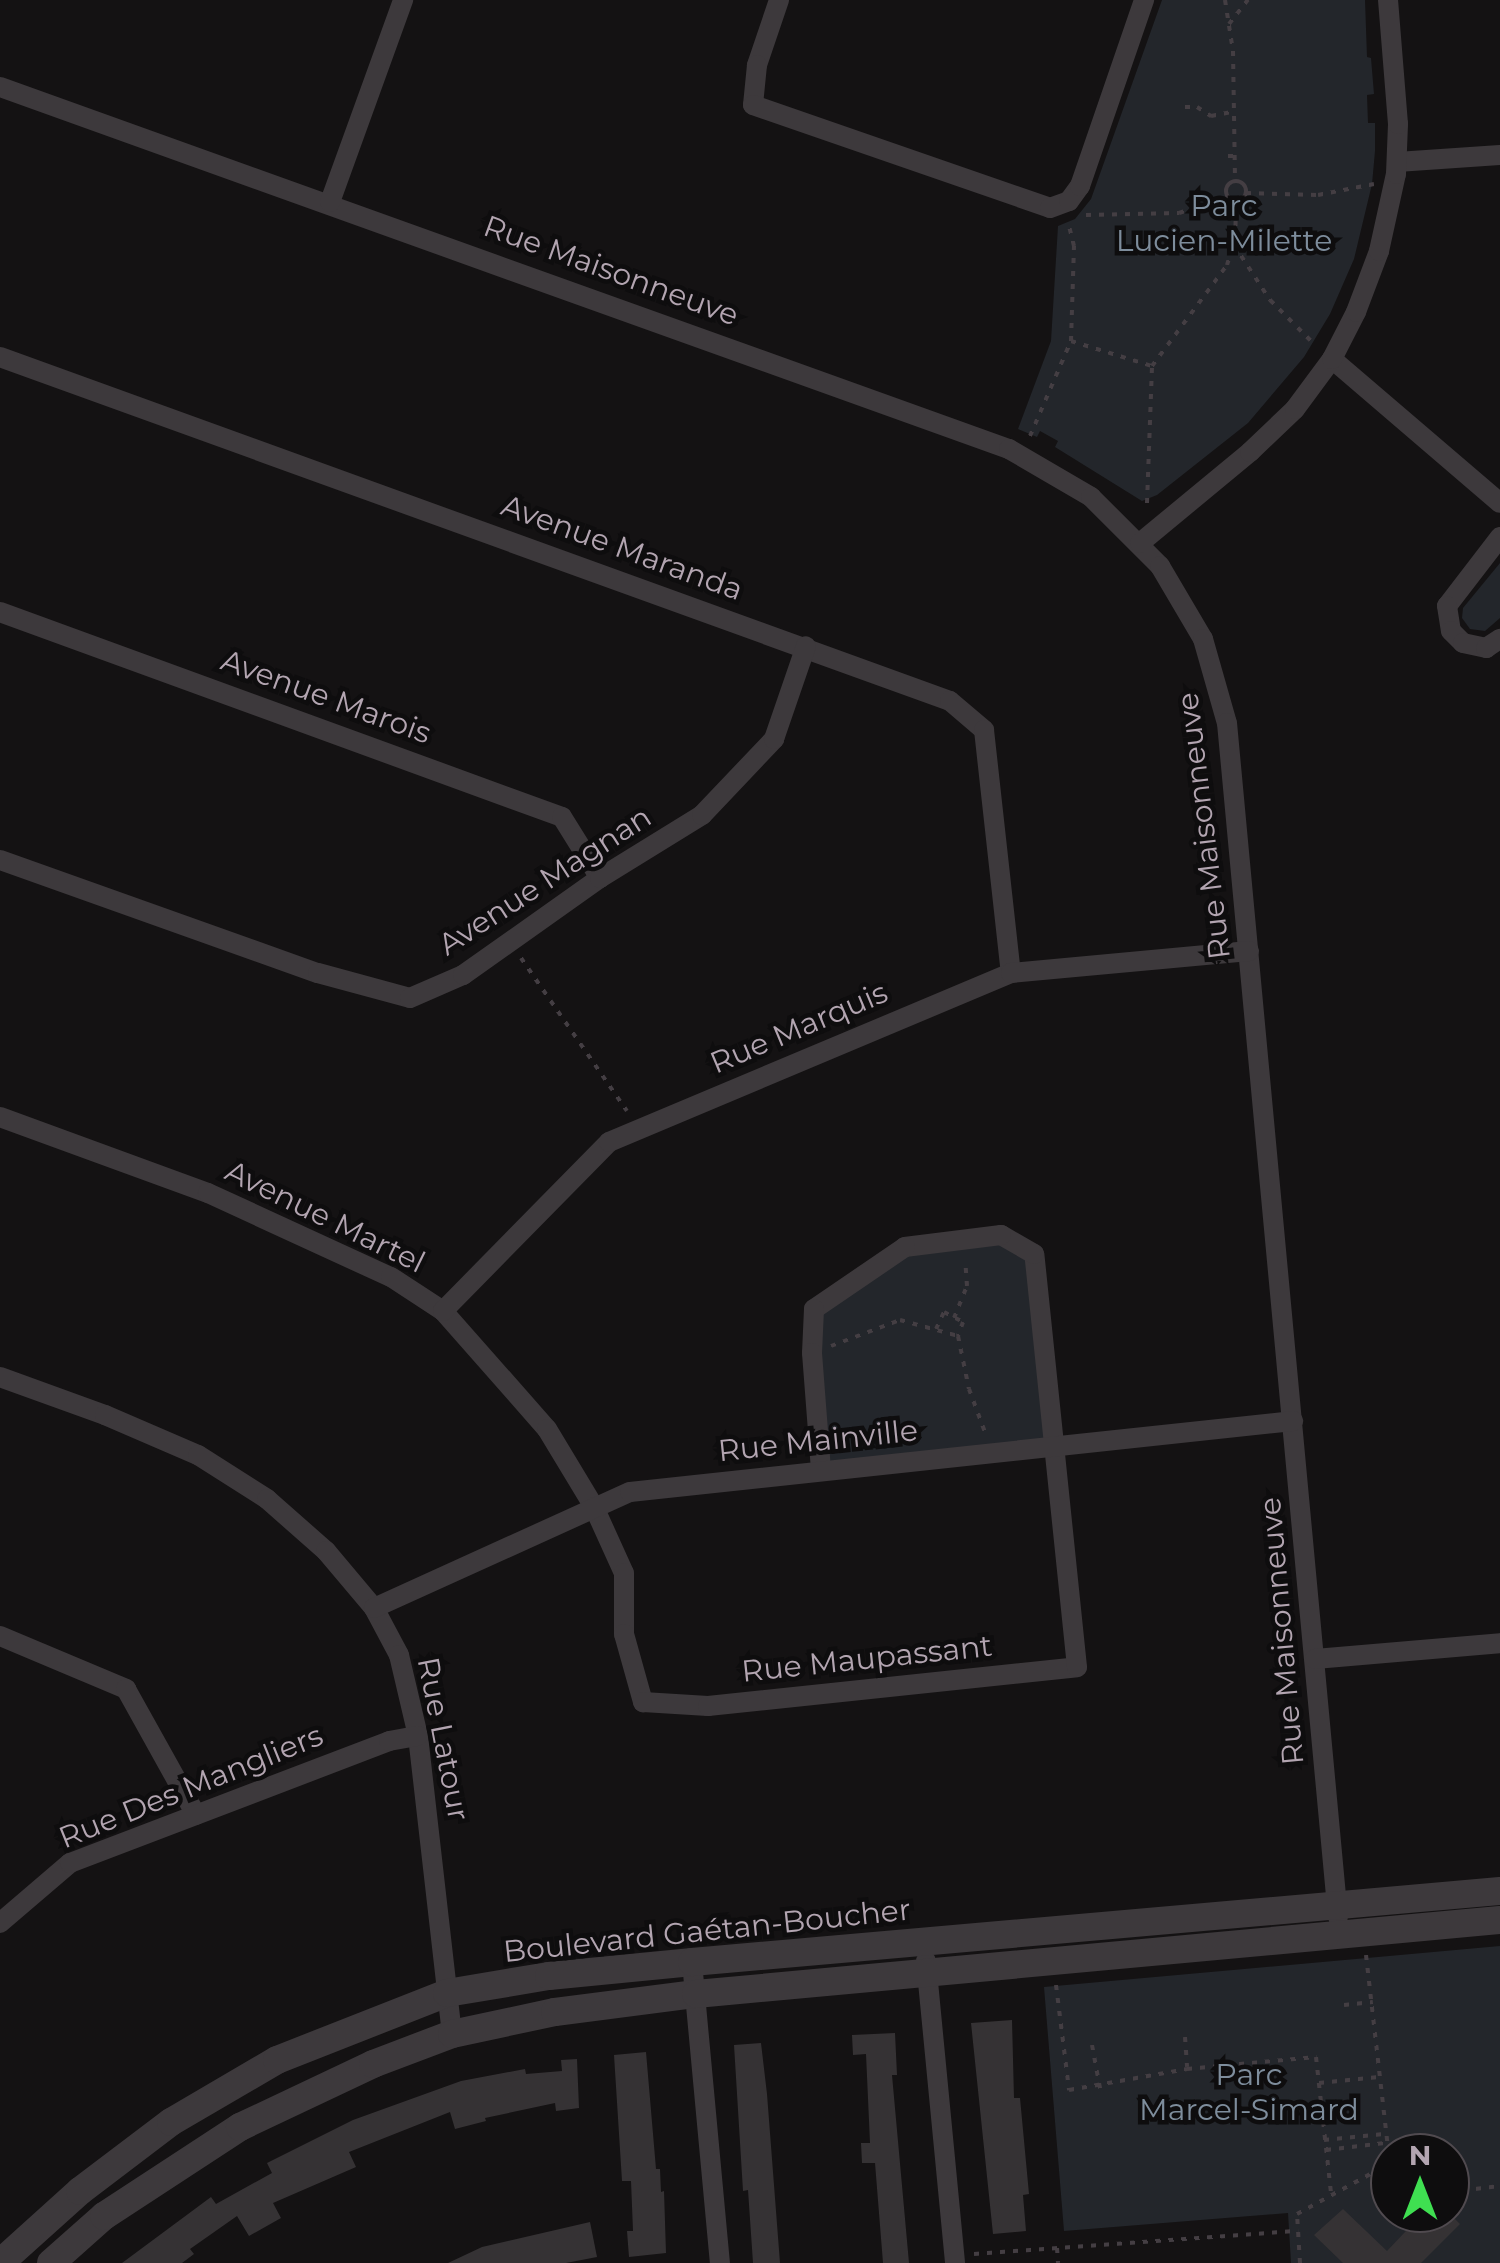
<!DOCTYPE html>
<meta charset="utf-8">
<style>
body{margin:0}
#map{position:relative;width:1500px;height:2263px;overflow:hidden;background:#141213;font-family:Montserrat,sans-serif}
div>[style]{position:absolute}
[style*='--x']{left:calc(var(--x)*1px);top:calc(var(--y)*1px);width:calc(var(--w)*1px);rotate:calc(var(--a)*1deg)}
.green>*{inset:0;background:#23262b}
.building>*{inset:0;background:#353234}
.path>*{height:4px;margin-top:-2px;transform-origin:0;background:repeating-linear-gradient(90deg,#443e43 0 5px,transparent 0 13px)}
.path>.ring{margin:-2px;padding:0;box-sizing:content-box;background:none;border:4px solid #443e43;border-radius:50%}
.minor>*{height:20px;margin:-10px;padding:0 10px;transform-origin:10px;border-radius:10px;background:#3d393c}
.tertiary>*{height:28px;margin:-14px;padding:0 14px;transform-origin:14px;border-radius:14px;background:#3d393c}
span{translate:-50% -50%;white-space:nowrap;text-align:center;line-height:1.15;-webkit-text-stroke:9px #0e0d0e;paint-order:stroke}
.park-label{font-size:30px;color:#7e8d9c}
.street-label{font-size:30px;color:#b3a5b1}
.north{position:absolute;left:1370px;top:2133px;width:100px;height:100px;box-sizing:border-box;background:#0e0d0e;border:2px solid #504a4f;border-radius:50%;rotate:0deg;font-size:28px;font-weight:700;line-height:40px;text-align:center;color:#b3a5b1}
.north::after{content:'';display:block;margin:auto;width:35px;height:45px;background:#3fdf51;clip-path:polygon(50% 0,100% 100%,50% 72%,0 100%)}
</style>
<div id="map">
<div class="green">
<i style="clip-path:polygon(1162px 0,1365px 0,1367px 57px,1371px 58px,1374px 94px,1367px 95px,1368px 123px,1375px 123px,1375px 151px,1372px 184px,1354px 259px,1330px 314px,1304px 357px,1248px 423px,1157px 495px,1142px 501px,1055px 447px,1058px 441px,1040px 431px,1037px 437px,1018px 429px,1051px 341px,1058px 226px,1075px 219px,1091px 199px)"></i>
<i style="clip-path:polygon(1500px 563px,1500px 618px,1485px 631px,1470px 629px,1462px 618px,1463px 608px)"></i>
<i style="clip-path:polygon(1001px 1235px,1034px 1254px,1051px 1444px,821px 1470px,814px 1309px,905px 1247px)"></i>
<i style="clip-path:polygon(evenodd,1500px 1946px,1500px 2263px,1291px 2263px,1288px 2213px,1064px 2231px,1044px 1987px,1500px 1946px,1390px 2153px,1450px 2153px,1450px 2213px,1390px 2213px,1390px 2153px)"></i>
</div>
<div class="building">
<i style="clip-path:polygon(1012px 2020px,1014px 2098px,1020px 2098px,1029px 2194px,1023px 2195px,1026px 2231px,993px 2234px,971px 2023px)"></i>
<i style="clip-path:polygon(895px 2033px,897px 2075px,892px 2075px,909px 2263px,883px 2263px,875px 2163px,862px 2163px,861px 2143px,870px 2143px,866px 2054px,853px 2055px,852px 2035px)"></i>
<i style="clip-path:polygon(761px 2043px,767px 2094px,780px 2263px,753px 2263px,748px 2190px,743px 2191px,734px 2045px)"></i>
<i style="clip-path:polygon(646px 2052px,656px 2169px,660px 2169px,661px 2192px,664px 2191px,666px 2253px,629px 2257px,627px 2231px,633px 2231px,631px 2181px,622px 2181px,614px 2055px)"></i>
<i style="clip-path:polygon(577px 2059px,579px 2108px,556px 2111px,555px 2103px,485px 2118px,486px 2121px,455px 2129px,450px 2112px,349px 2152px,356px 2167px,273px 2203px,281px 2218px,249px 2236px,237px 2216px,190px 2249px,194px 2254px,182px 2263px,122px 2263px,211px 2197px,216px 2204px,272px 2173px,267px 2163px,353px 2120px,461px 2081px,525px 2069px,526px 2074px,562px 2071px,561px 2060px)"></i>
<i style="clip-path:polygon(1343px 2209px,1387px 2251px,1423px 2213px,1449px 2213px,1460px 2224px,1421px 2263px,1343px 2263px,1314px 2235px)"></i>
<i style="clip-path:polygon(590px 2222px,597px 2257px,566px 2263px,448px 2263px,482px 2247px)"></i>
</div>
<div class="path">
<i style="--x:1225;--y:0;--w:52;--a:81.1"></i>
<i style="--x:1233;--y:51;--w:130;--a:89.1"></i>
<i style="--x:1229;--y:24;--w:31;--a:-52"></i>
<i style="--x:1185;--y:107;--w:12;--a:0"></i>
<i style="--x:1197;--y:107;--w:17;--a:33"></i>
<i style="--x:1211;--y:116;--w:21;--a:-11"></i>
<i style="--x:1228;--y:156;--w:13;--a:0"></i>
<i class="ring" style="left:1226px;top:181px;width:16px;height:16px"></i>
<i style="--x:1246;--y:193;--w:72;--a:1.6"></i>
<i style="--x:1318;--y:195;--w:57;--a:-11.1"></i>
<i style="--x:1086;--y:215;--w:93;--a:-1.2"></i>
<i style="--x:1179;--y:213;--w:52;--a:-18.1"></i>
<i style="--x:1234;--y:245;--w:66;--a:56.8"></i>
<i style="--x:1270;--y:300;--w:64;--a:45"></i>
<i style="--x:1071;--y:341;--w:85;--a:17.2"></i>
<i style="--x:1030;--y:436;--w:103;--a:-66.7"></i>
<i style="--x:1071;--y:341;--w:95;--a:-88.2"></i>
<i style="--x:1074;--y:246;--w:25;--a:-104"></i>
<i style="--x:1147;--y:503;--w:137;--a:-87.9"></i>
<i style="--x:1152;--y:366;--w:126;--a:-53.4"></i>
<i style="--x:1227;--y:265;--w:27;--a:-73"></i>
<i style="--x:1235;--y:239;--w:38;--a:-88"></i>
<i style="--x:521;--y:958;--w:186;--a:55.3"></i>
<i style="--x:954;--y:1318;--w:35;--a:-68"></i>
<i style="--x:967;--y:1286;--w:26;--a:-94"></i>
<i style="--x:936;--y:1329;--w:19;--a:-65"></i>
<i style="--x:944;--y:1312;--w:21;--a:28"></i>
<i style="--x:963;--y:1322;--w:15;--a:110"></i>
<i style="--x:958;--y:1336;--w:54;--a:78.3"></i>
<i style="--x:969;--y:1389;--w:49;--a:69.7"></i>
<i style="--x:831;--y:1346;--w:74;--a:-20.6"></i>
<i style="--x:900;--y:1320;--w:60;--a:15.4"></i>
<i style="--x:1366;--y:1955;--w:213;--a:83.5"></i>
<i style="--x:1056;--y:1985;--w:106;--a:82.9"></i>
<i style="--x:1069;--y:2090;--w:120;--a:-10.1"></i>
<i style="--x:1187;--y:2069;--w:130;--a:-5.3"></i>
<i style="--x:1316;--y:2057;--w:136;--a:83.7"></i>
<i style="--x:1344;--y:2005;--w:29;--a:-6"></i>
<i style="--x:1185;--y:2037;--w:30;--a:86"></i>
<i style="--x:1092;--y:2045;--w:44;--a:79.5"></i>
<i style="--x:1319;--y:2083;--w:60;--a:-5.7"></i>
<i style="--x:1324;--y:2140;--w:60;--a:-5.7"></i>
<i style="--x:1326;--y:2150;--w:59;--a:-6.8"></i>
<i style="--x:1450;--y:2192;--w:50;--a:-6.8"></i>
<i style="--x:1057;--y:2248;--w:15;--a:86"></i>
<i style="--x:974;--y:2254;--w:325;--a:-4.1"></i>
<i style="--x:1300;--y:2263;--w:49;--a:-93.5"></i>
<i style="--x:1297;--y:2214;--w:100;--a:-28.6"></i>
</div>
<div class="minor">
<i style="--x:779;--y:0;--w:69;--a:108.7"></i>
<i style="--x:757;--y:65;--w:40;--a:95.7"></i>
<i style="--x:753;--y:105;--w:314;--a:19.1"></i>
<i style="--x:1050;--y:208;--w:20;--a:-20"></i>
<i style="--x:1069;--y:201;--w:19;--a:-54"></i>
<i style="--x:1080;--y:186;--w:197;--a:-71"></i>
<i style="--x:0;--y:87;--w:1072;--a:19.74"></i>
<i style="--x:1009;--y:449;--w:95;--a:30.3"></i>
<i style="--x:1091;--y:497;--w:98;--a:45"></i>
<i style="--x:1160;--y:566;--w:85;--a:59.5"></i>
<i style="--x:1203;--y:639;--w:87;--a:74.1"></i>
<i style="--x:1227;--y:723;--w:1199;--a:84.69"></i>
<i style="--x:1397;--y:162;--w:103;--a:-3.9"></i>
<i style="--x:330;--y:202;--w:215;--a:-70.1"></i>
<i style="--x:0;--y:357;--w:1010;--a:19.91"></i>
<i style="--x:950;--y:701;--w:45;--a:40.5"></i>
<i style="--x:984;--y:730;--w:244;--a:83.7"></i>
<i style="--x:1332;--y:359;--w:221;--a:40.6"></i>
<i style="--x:1500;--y:537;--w:87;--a:127.5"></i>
<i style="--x:1447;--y:606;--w:25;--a:81"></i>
<i style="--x:1451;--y:631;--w:17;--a:45"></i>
<i style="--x:1463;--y:643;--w:24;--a:12"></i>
<i style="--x:1486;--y:648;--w:17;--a:-33"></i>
<i style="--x:1140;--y:543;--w:143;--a:-39.6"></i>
<i style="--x:1250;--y:452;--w:62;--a:-43.7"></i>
<i style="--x:1295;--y:409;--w:62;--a:-53.5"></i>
<i style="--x:1332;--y:359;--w:53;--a:-62.9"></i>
<i style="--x:1356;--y:312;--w:65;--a:-69.3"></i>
<i style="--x:1379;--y:251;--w:79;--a:-77.6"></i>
<i style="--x:1396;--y:174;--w:50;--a:-87.7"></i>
<i style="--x:1398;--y:124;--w:124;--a:-94.6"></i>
<i style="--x:0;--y:612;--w:598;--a:20.04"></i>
<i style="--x:562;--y:817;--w:72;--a:58.1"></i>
<i style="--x:0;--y:860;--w:337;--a:19.6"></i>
<i style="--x:318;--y:973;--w:95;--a:15.2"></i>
<i style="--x:410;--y:998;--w:58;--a:-23.5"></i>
<i style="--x:463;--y:975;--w:168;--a:-35.3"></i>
<i style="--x:600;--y:878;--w:120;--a:-31.7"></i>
<i style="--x:702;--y:815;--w:105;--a:-46.5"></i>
<i style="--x:774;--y:739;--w:98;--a:-71"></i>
<i style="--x:0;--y:1117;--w:221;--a:20.1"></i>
<i style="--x:208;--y:1193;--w:201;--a:24.7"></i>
<i style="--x:391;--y:1277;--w:62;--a:33.2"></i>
<i style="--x:443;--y:1311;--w:157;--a:48.6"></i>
<i style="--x:547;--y:1429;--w:91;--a:58.9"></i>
<i style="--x:594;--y:1507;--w:72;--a:65.6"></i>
<i style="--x:624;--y:1573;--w:61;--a:90"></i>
<i style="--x:624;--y:1634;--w:71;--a:74.4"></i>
<i style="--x:643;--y:1702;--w:65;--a:3.5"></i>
<i style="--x:708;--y:1706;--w:371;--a:-6"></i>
<i style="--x:1077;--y:1667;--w:415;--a:-95.9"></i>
<i style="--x:1034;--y:1254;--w:38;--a:-150"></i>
<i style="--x:1001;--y:1235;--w:97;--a:172.9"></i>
<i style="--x:905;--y:1247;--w:110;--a:145.7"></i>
<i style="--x:814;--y:1309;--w:44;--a:92.6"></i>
<i style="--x:812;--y:1353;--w:117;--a:85.6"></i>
<i style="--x:443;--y:1311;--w:237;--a:-45.5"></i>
<i style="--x:609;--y:1142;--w:436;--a:-22.8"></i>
<i style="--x:1011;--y:973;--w:239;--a:-5.3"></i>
<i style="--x:0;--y:1377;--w:112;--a:19.9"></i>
<i style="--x:105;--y:1415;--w:101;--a:23.3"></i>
<i style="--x:198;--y:1455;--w:82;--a:32.5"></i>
<i style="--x:267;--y:1499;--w:79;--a:41.4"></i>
<i style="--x:326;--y:1551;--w:75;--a:49.9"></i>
<i style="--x:374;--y:1608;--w:53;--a:62"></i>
<i style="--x:399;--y:1655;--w:83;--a:76.8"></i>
<i style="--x:418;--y:1736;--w:300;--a:83.5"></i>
<i style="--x:374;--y:1608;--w:281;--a:-24.4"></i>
<i style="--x:630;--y:1492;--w:667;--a:-6.11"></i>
<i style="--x:0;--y:1636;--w:137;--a:22.8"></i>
<i style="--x:126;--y:1689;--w:144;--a:60.9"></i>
<i style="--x:1315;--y:1659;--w:186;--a:-4.9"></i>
<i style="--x:0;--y:1923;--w:92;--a:-40.6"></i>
<i style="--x:70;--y:1863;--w:342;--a:-20.9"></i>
<i style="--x:389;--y:1741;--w:29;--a:-10"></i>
<i style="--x:926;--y:1961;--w:303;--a:84.5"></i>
<i style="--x:692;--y:1962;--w:302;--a:84.7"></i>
</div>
<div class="tertiary">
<i style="--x:0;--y:2263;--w:108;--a:-42"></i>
<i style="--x:80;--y:2191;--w:114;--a:-37.2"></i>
<i style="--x:171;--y:2122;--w:123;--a:-30.3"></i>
<i style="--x:277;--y:2060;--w:183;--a:-21.5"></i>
<i style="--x:447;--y:1993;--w:103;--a:-9.5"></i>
<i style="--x:549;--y:1976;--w:144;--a:-5.6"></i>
<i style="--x:692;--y:1962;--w:811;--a:-5.02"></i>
<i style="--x:51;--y:2263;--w:71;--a:-41.6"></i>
<i style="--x:104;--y:2216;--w:163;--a:-33.2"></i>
<i style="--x:240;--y:2127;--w:147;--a:-25.3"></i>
<i style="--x:373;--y:2064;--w:85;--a:-20.8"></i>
<i style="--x:452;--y:2034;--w:105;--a:-12.1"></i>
<i style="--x:555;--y:2012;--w:142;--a:-7.3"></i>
<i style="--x:696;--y:1994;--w:807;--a:-5.26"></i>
</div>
<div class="park-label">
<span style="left:1224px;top:223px">Parc<br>Lucien-Milette</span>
<span style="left:1249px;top:2092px">Parc<br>Marcel-Simard</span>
</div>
<div class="street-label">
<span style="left:611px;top:271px;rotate:20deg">Rue Maisonneuve</span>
<span style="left:622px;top:548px;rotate:20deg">Avenue Maranda</span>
<span style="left:326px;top:697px;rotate:20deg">Avenue Marois</span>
<span style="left:1204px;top:826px;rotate:-97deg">Rue Maisonneuve</span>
<span style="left:545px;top:881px;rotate:-33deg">Avenue Magnan</span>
<span style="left:799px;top:1028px;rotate:-23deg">Rue Marquis</span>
<span style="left:325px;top:1217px;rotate:26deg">Avenue Martel</span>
<span style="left:818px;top:1441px;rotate:-6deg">Rue Mainville</span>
<span style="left:1282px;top:1631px;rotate:-95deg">Rue Maisonneuve</span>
<span style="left:867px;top:1659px;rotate:-6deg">Rue Maupassant</span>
<span style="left:443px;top:1739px;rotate:79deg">Rue Latour</span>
<span style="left:191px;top:1787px;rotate:-22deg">Rue Des Mangliers</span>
<span style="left:707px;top:1931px;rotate:-6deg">Boulevard Gaétan-Boucher</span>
</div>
<div class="north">N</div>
</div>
